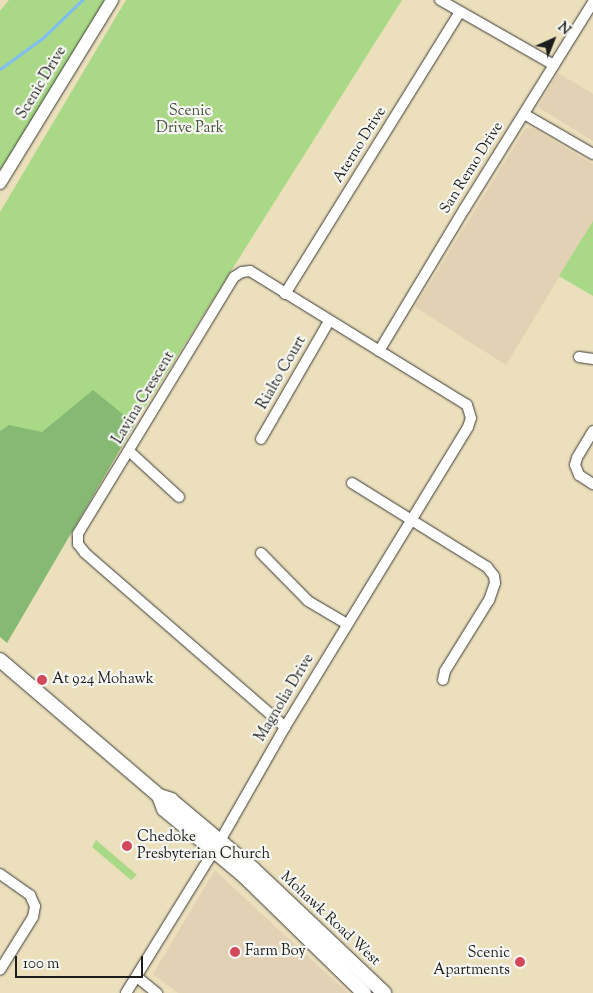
<!DOCTYPE html>
<style>
body{margin:0}
#map{position:relative;width:593px;height:993px;overflow:hidden;background:#ebdfbc;font-family:"Sorts Mill Goudy",serif}
div>[style]{position:absolute}
[style*='--x']{left:calc(var(--x)*1px);top:calc(var(--y)*1px);width:calc(var(--w)*1px);rotate:calc(var(--a)*1deg)}
.built>*{inset:0;background:#e2d1b4}
.green>*{inset:0;background:#a9d987}
.forest>*{inset:0;background:#86b974}
.stream>*{height:2.5px;margin:-1.25px;padding:0 1.25px;transform-origin:1.25px;border-radius:1.25px;background:#80bdf3}
.roads{filter:drop-shadow(0 0 1px #3b3934) drop-shadow(0 0 1px #3b3934)}
.minor>*{height:10px;margin:-5px;padding:0 5px;transform-origin:5px;border-radius:5px;background:#fff}
.tertiary>*{height:12px;margin:-6px;padding:0 6px;transform-origin:6px;border-radius:6px;background:#fff}
.secondary>*{height:14px;margin:-7px;padding:0 7px;transform-origin:7px;border-radius:7px;background:#fff}
.dots>*{width:14px;height:14px;translate:-50% -50%;box-sizing:border-box;border:2px solid #f6f6f2;border-radius:50%}
span{translate:-50% -50%;white-space:nowrap;text-align:center;line-height:1.15;-webkit-text-stroke:4.5px #f6f6f2;paint-order:stroke}
.street-label{font-size:15px;color:#1c1c1c}
.park-label{font-size:15px;color:#46553c}
.poi-label{font-size:15px;color:#1c1c1c}
.left{translate:0 -50%;text-align:left}
.right{translate:-100% -50%;text-align:right}
.north{position:absolute;left:528px;top:15px;width:50px;height:50px;-webkit-text-stroke:4px #f6f6f2;paint-order:stroke;rotate:44deg;font-size:14px;font-weight:700;line-height:20px;text-align:center;color:#1c1c1c}
.north::after{content:'';display:block;margin:auto;width:18px;height:22px;background:#1c1c1c;clip-path:polygon(50% 0,100% 100%,50% 72%,0 100%)}
.scale{position:absolute;left:15px;top:956px;width:128px;height:22px;box-sizing:border-box;border:2px solid #1c1c1c;border-top:0;padding-left:6px;font-size:15px;line-height:18px;white-space:nowrap;color:#1c1c1c;-webkit-text-stroke:4px #f6f6f2;paint-order:stroke}
</style>
<div id="map">
<div class="built">
<i style="clip-path:polygon(558px 73px,593px 94px,593px 141px,538px 107px)"></i>
<i style="clip-path:polygon(530px 127px,593px 164px,593px 221px,506px 365px,415px 307px,525px 129px)"></i>
<i style="clip-path:polygon(215px 870px,253px 906px,348px 993px,178px 993px,153px 974px)"></i>
</div>
<div class="green">
<i style="clip-path:polygon(9px 0,105px 0,0 175px,0 11px)"></i>
<i style="clip-path:polygon(126px 0,402px 0,0 637px,0 212px)"></i>
<i style="clip-path:polygon(593px 221px,593px 296px,559px 276px)"></i>
<i style="clip-path:polygon(96px 840px,137px 875px,131px 880px,92px 847px)"></i>
</div>
<div class="forest">
<i style="clip-path:polygon(93px 390px,135px 424px,7px 643px,0 637px,0 431px,9px 425px,42px 432px)"></i>
</div>
<div class="stream">
<i style="--x:0;--y:69;--w:54;--a:-36"></i>
<i style="--x:44;--y:37;--w:53;--a:-44.2"></i>
</div>
<div class="roads">
<div class="minor">
<i style="--x:440;--y:0;--w:131;--a:29.7"></i>
<i style="--x:524;--y:114;--w:80;--a:30.1"></i>
<i style="--x:285;--y:294;--w:332;--a:-58.2"></i>
<i style="--x:379;--y:351;--w:167;--a:-59"></i>
<i style="--x:465;--y:208;--w:243;--a:-58.1"></i>
<i style="--x:579;--y:357;--w:14;--a:8"></i>
<i style="--x:593;--y:431;--w:31;--a:121"></i>
<i style="--x:577;--y:458;--w:7;--a:106"></i>
<i style="--x:575;--y:465;--w:11;--a:68"></i>
<i style="--x:579;--y:475;--w:17;--a:33"></i>
<i style="--x:261;--y:439;--w:136;--a:-60"></i>
<i style="--x:129;--y:451;--w:68;--a:42.6"></i>
<i style="--x:352;--y:483;--w:159;--a:31.9"></i>
<i style="--x:487;--y:567;--w:11;--a:52"></i>
<i style="--x:494;--y:576;--w:7;--a:82"></i>
<i style="--x:495;--y:583;--w:18;--a:109"></i>
<i style="--x:489;--y:600;--w:84;--a:121.8"></i>
<i style="--x:445;--y:671;--w:9;--a:103"></i>
<i style="--x:261;--y:553;--w:67;--a:45.6"></i>
<i style="--x:308;--y:601;--w:45;--a:30.5"></i>
<i style="--x:0;--y:874;--w:37;--a:35"></i>
<i style="--x:30;--y:895;--w:12;--a:66"></i>
<i style="--x:35;--y:906;--w:11;--a:100"></i>
<i style="--x:33;--y:917;--w:62;--a:121.9"></i>
<i style="--x:137;--y:977;--w:26;--a:39"></i>
<i style="--x:126;--y:993;--w:179;--a:-58.3"></i>
<i style="--x:220;--y:841;--w:131;--a:-60.3"></i>
<i style="--x:285;--y:727;--w:351;--a:-58.6"></i>
<i style="--x:468;--y:427;--w:9;--a:-72"></i>
<i style="--x:471;--y:418;--w:14;--a:-107"></i>
<i style="--x:467;--y:405;--w:255;--a:-148.3"></i>
<i style="--x:250;--y:271;--w:8;--a:173"></i>
<i style="--x:242;--y:272;--w:9;--a:148"></i>
<i style="--x:234;--y:277;--w:301;--a:121.3"></i>
<i style="--x:78;--y:534;--w:10;--a:90"></i>
<i style="--x:78;--y:544;--w:11;--a:52"></i>
<i style="--x:85;--y:553;--w:265;--a:41"></i>
</div>
<div class="tertiary">
<i style="--x:0;--y:183;--w:215;--a:-58.5"></i>
</div>
<div class="secondary">
<i style="--x:0;--y:660;--w:209;--a:40.5"></i>
<i style="--x:159;--y:796;--w:13;--a:18"></i>
<i style="--x:171;--y:800;--w:106;--a:40"></i>
<i style="--x:252;--y:868;--w:182;--a:43.4"></i>
<i style="--x:159;--y:796;--w:14;--a:69"></i>
<i style="--x:164;--y:809;--w:104;--a:39.9"></i>
<i style="--x:244;--y:876;--w:168;--a:44.3"></i>
</div>
</div>
<div class="dots">
<i style="left:42px;top:680px;background:#d1495b"></i>
<i style="left:127px;top:846px;background:#d1495b"></i>
<i style="left:235px;top:952px;background:#d1495b"></i>
<i style="left:520px;top:962px;background:#d1495b"></i>
</div>
<div class="street-label">
<span style="left:42px;top:83px;rotate:-59deg">Scenic Drive</span>
<span style="left:360px;top:145px;rotate:-58deg">Aterno Drive</span>
<span style="left:472px;top:168px;rotate:-58deg">San Remo Drive</span>
<span style="left:282px;top:373px;rotate:-60deg">Rialto Court</span>
<span style="left:144px;top:398px;rotate:-59deg">Lavina Crescent</span>
<span style="left:285px;top:698px;rotate:-59deg">Magnolia Drive</span>
<span style="left:330px;top:919px;rotate:43deg">Mohawk Road West</span>
</div>
<div class="park-label">
<span style="left:190px;top:120px">Scenic<br>Drive Park</span>
</div>
<div class="poi-label">
<span class="left" style="left:52px;top:680px">At 924 Mohawk</span>
<span class="left" style="left:137px;top:846px">Chedoke<br>Presbyterian Church</span>
<span class="left" style="left:245px;top:952px">Farm Boy</span>
<span class="right" style="left:510px;top:962px">Scenic<br>Apartments</span>
</div>
<div class="north">N</div>
<div class="scale">100 m</div>
</div>
